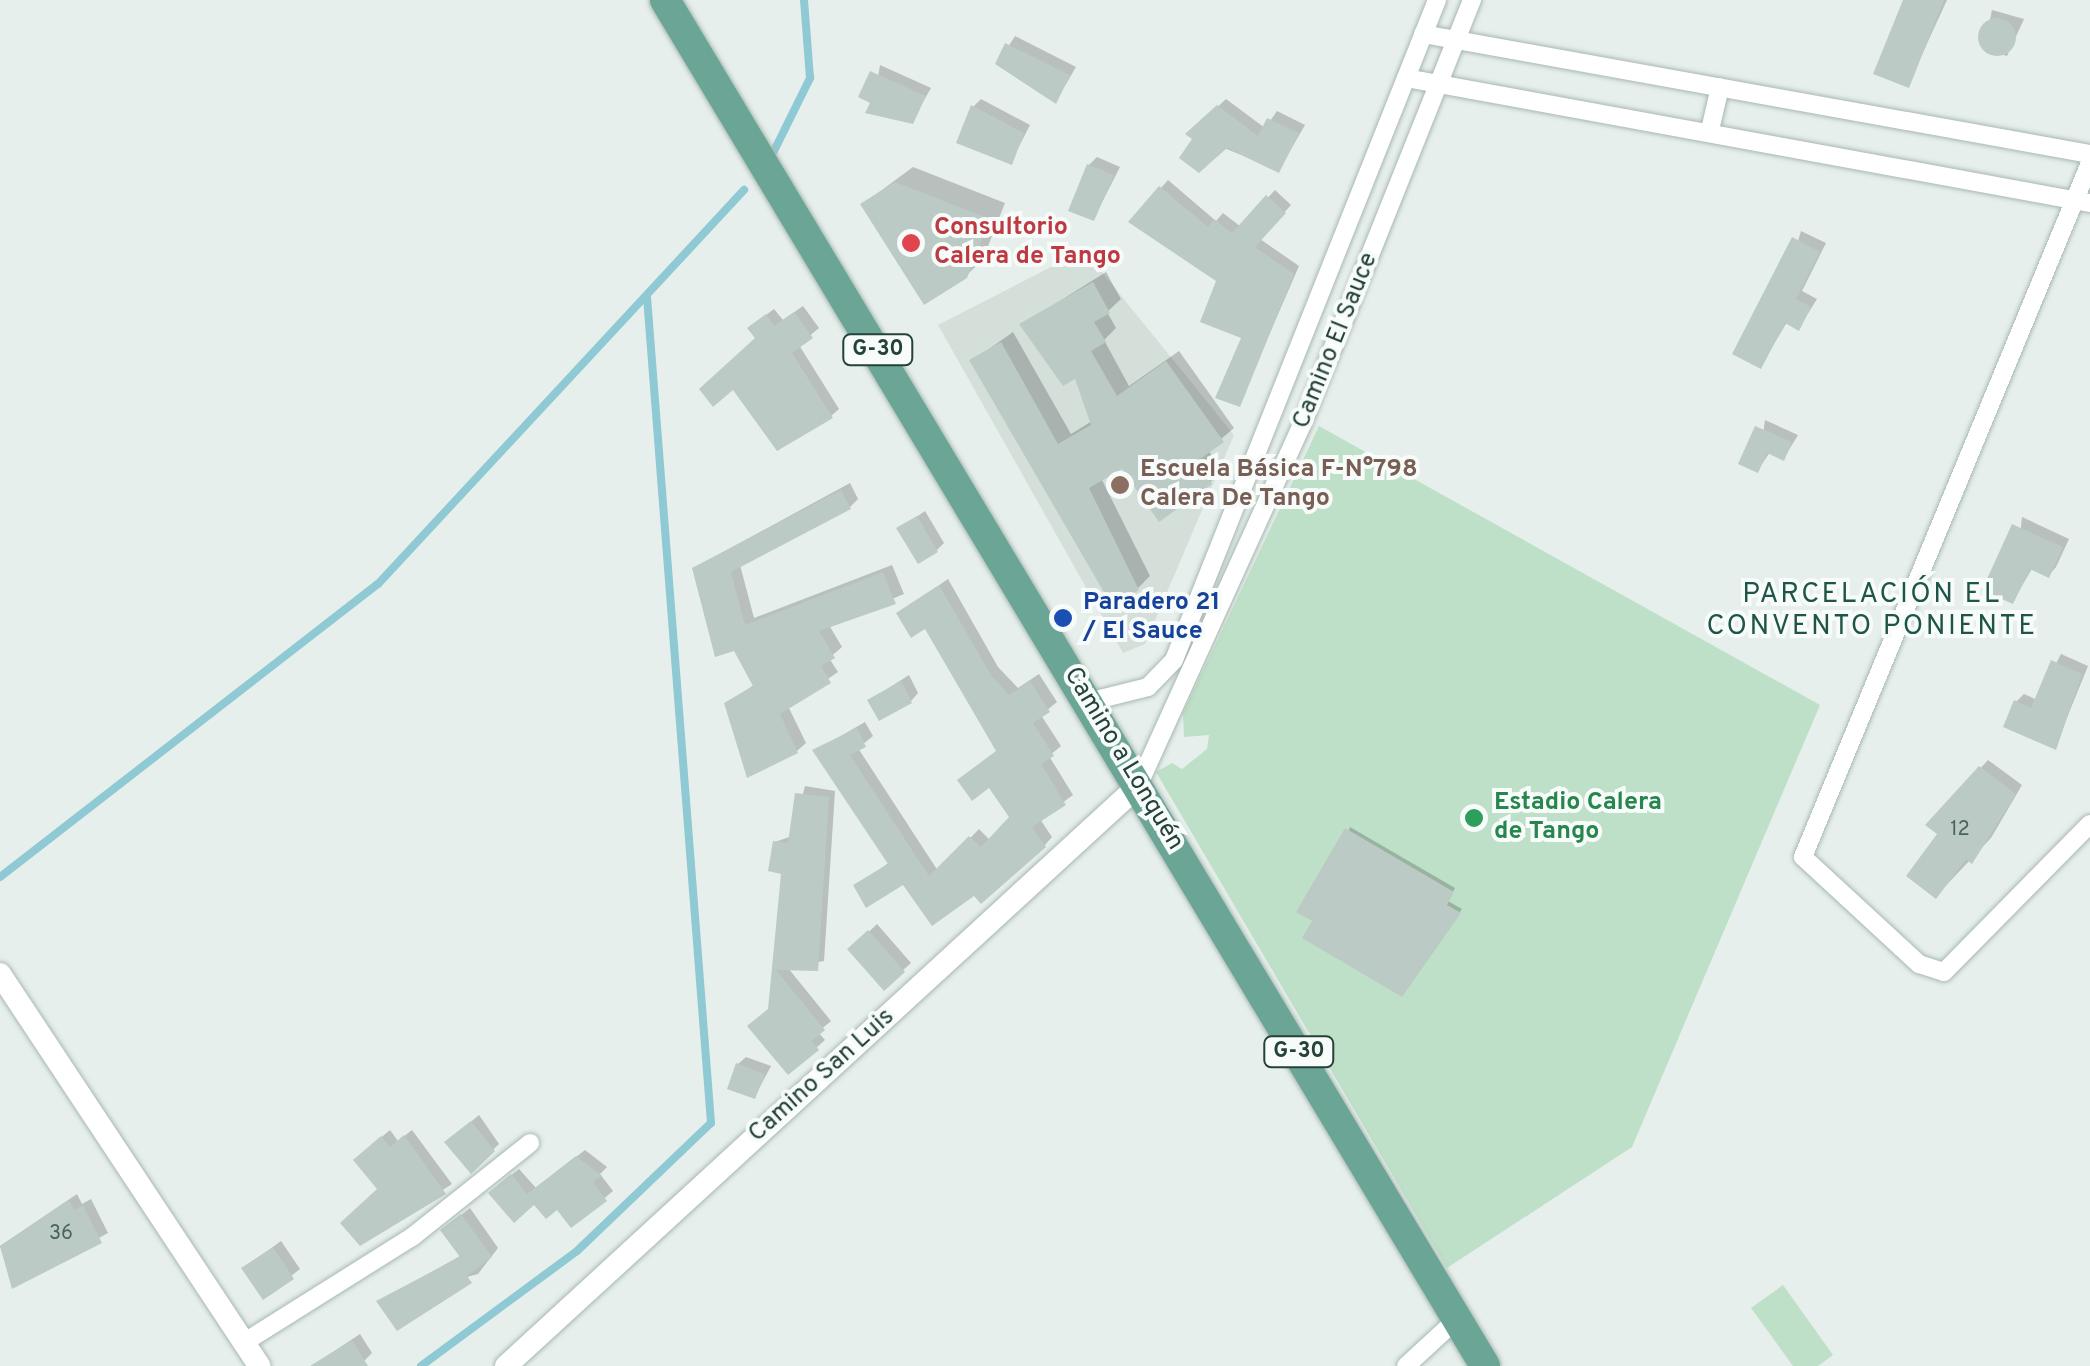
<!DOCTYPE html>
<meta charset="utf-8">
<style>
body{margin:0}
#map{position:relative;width:2090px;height:1366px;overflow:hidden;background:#e6efeb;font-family:Overpass,sans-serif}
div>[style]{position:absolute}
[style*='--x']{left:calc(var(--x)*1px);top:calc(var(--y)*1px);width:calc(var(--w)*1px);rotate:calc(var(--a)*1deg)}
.built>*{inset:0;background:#d4dfda}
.green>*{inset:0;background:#bfe0c8}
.shadow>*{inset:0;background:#0003}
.stream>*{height:8px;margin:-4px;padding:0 4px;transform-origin:4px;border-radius:4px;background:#8ec9d4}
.building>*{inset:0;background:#bbcac4}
.round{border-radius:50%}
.roads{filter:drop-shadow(0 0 2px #a8b8b2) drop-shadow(0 0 2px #a8b8b2)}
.minor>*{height:18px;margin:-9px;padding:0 9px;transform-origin:9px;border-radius:9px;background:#fff}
.tertiary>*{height:22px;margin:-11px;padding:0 11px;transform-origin:11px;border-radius:11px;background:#fff}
.primary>*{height:30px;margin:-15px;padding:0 15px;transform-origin:15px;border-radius:15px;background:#6aa596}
.dots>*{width:28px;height:28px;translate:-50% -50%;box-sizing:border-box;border:5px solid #f7fbf9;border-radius:50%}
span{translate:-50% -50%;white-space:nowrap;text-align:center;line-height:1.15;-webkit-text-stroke:8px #f7fbf9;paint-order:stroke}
.number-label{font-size:20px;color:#4a645c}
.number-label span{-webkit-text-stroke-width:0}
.shield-label span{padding:2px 8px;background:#f7fbf9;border:2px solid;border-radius:8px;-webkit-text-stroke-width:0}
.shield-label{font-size:22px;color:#24423a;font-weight:700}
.health-label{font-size:25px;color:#be3a42;font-weight:700}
.left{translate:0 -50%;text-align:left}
.street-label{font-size:25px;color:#24423a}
.education-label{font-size:25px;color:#785e54;font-weight:700}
.transit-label{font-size:25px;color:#164399;font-weight:700}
.leisure-label{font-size:25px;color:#27864d;font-weight:700}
.neighbourhood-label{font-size:28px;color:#1f5548;letter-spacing:2.5px}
</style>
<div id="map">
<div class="built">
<i style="clip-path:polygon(1084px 250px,1234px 435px,1145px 644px,1123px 653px,938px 325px)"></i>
</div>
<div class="green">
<i style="clip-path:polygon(1319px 426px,1820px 705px,1632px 1147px,1447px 1268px,1156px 772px,1172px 763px,1182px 769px,1207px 749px,1209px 735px,1184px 737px,1183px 713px)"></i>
<i style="clip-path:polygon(1783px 1285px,1833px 1355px,1818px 1366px,1793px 1366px,1751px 1308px)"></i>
</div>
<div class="shadow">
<i style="clip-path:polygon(1906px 0,1947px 0,1908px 85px)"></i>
<i style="clip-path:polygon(1992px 10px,2024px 19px,2007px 56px,1984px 49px)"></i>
<i style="clip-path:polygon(1015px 36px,1076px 67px,1056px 101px,998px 63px)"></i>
<i style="clip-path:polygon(880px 65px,931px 88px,912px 121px,874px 102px)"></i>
<i style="clip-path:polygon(981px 99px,1030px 125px,1011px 162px,973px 107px)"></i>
<i style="clip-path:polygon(1226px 99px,1265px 128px,1277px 111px,1305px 125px,1279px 170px,1189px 134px)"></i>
<i style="clip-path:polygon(1097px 157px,1120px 167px,1094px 218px,1089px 165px)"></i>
<i style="clip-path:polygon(913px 167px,1005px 203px,983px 259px,966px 276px,863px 204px)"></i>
<i style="clip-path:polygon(1168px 180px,1216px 221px,1223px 213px,1241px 227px,1275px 190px,1291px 205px,1260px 239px,1299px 266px,1239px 404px,1244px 337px,1219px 280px,1132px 221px)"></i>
<i style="clip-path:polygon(1801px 231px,1826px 243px,1802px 291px,1817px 299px,1799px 328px,1787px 322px,1761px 366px)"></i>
<i style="clip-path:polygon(1106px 272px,1121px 299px,1107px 312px,1116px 328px,1104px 340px,1129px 386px,1179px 351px,1234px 428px,1208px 450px,1222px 470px,1210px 482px,1122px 466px,1101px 478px,1150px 576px,1138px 588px,972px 361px,1013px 332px,1071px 434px,1092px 421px,1076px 376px,1023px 324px)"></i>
<i style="clip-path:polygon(803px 306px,819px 328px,799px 345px,839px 409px,831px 416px,758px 338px,758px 321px,774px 309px,783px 320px)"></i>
<i style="clip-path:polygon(1765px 420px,1798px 435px,1784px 458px,1770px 452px,1758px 470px)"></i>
<i style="clip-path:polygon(850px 483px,858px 499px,850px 507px,740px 565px,754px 618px,892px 565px,904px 594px,829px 625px,842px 647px,829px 658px,838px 672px,788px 706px,806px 743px,797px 751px,727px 704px,755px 684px,694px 568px)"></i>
<i style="clip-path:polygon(925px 511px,944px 543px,937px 550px,899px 529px)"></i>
<i style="clip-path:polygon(2022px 517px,2069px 539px,2056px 567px,2049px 575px,2033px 567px,2013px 601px)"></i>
<i style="clip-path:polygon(948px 579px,998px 667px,1018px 688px,1039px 674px,1057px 702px,1041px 715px,1061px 746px,1049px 756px,1073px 795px,1040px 819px,1052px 837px,1044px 846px,974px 893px,904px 882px,856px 886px,890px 862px,815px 751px,865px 722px,873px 736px,858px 748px,938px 871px,979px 829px,991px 841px,1013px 817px,998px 750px,926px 626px,899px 613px)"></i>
<i style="clip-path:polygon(2061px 654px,2088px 666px,2055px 747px,2016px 702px,2024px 694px,2037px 700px)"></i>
<i style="clip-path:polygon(909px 675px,918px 693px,911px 701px,870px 700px)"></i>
<i style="clip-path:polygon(1988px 760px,2022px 785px,1991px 838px,1936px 896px,1941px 834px,1929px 825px)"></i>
<i style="clip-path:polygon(805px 786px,835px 791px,824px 961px,788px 968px,831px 1021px,818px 1032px,825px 1040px,789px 1072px,771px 1008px,784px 871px,775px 842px,792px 836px)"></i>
<i style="clip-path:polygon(1350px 827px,1455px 888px,1448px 901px,1462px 909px,1405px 990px,1315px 921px)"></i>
<i style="clip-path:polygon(877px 924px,911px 963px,884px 987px,851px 949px)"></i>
<i style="clip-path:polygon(746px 1057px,771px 1066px,755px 1096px,738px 1064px)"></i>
<i style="clip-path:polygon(479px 1115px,499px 1144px,472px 1170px,455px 1135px)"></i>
<i style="clip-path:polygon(390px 1130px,398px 1141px,412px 1130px,452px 1184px,361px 1243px,380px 1189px,364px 1152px)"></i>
<i style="clip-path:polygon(585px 1150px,607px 1167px,600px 1174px,613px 1191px,572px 1225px,558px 1206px,499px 1185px,519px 1169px,536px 1188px)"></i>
<i style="clip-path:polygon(77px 1194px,82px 1204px,91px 1199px,108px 1233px,13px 1285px,0 1246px)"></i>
<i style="clip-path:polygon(470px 1208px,498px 1248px,478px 1274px,379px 1301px,462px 1255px,451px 1223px)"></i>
<i style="clip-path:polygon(281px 1241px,300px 1269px,264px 1297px,244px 1268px)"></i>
<i style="clip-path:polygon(360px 1334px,372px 1353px,364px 1361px,312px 1366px)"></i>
</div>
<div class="stream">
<i style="--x:772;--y:155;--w:86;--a:-63.7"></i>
<i style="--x:810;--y:78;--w:78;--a:-94.4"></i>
<i style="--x:0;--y:877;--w:478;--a:-37.8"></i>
<i style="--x:378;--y:584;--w:538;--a:-47.11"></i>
<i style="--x:421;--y:1366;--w:194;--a:-36.4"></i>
<i style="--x:577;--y:1251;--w:185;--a:-43.7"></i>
<i style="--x:711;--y:1123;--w:828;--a:-94.43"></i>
</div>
<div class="building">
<i style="clip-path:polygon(1903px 0,1944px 0,1909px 88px,1873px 74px)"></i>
<i class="round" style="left:1978px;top:18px;width:38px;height:38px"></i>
<i style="clip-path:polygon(1005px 43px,1070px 75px,1056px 104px,995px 64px)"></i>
<i style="clip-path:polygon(870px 71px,926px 96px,913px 124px,865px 113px,870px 103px,858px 97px)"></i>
<i style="clip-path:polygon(971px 105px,1024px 133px,1012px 165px,956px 143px)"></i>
<i style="clip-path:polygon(1217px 105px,1258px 136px,1267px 118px,1299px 133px,1279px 173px,1227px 148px,1199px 173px,1179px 158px,1192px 139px,1185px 134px)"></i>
<i style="clip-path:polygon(1087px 164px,1114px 175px,1094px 221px,1068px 211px)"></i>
<i style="clip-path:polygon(895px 182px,990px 219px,967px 278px,924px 305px,860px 204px)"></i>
<i style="clip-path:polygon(1159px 186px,1208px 227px,1214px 219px,1232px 233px,1266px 195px,1286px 213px,1255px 247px,1294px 274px,1240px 407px,1215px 398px,1241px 338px,1200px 322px,1216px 281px,1128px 222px)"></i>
<i style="clip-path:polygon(1792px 237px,1820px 252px,1796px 299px,1811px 307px,1799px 331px,1785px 323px,1761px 369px,1732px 354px)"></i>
<i style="clip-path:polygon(1093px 282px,1110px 313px,1094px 322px,1106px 342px,1091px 351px,1117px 396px,1166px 361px,1224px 442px,1196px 462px,1212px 484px,1159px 522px,1122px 469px,1089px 488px,1139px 590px,1112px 606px,969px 360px,1001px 342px,1058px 444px,1091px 425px,1075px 379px,1063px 386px,1019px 324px)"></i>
<i style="clip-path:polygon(794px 312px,813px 338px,792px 353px,833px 418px,777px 451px,733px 390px,713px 407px,699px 389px,755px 338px,747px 328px,766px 314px,774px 326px)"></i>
<i style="clip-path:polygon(1755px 426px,1792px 442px,1784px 461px,1767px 453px,1758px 473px,1738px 464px)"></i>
<i style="clip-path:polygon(841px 490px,851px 509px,731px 572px,745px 625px,883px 572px,896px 604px,819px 631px,835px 658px,821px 666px,831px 683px,780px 714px,798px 753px,747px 778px,724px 703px,753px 686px,734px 651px,715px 657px,692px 568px)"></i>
<i style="clip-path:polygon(917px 516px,938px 552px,918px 564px,896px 528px)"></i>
<i style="clip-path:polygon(2012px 524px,2063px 547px,2049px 578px,2030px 569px,2013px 604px,1982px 590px)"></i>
<i style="clip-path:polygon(939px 585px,991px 675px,1009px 695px,1030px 681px,1050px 712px,1033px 723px,1054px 756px,1041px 764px,1066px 805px,1032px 827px,1046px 847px,981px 904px,974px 896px,932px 926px,903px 885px,866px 908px,853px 885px,888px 864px,812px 750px,857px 728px,866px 747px,850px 755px,929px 876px,969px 836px,981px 847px,1009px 817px,989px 788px,972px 801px,957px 780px,996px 751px,925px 629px,911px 638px,896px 613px)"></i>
<i style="clip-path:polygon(2051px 660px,2082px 674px,2056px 750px,2003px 727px,2014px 700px,2031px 708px)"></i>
<i style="clip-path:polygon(901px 681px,912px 703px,879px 721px,867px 700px)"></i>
<i style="clip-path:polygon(1979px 766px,2016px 794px,1972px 864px,1966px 859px,1936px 899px,1906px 876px,1937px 834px,1925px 825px)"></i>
<i style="clip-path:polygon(795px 793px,829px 797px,818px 971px,776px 970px,825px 1030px,812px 1041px,819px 1050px,788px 1075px,747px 1026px,768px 1009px,781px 874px,768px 871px,773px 841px,788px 843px)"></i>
<i style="clip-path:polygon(1345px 828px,1454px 892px,1447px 905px,1461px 913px,1402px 997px,1302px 938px,1312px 921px,1296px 912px)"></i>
<i style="clip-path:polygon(868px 930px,905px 972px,884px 991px,847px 949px)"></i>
<i style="clip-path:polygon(736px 1063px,765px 1074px,755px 1099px,727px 1089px)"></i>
<i style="clip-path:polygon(471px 1121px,495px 1151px,471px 1174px,444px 1142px)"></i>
<i style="clip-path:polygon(404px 1135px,446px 1194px,360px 1246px,340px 1223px,377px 1189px,353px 1160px,381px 1136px,390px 1147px)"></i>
<i style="clip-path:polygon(576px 1156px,602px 1176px,593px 1182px,607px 1201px,571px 1228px,557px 1210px,546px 1219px,534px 1205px,514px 1223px,488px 1193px,511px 1174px,527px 1194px)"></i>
<i style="clip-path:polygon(69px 1200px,74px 1210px,83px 1205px,102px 1243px,12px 1289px,0 1246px)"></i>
<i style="clip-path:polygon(461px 1214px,492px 1257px,467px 1276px,472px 1283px,397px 1331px,376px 1301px,460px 1257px,440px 1230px)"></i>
<i style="clip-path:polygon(273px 1247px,294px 1279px,263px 1300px,241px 1268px)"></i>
<i style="clip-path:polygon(352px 1340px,368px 1366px,310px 1366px)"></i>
</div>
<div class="roads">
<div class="minor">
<i style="--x:1423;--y:34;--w:678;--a:10.2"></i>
<i style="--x:1406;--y:78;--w:695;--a:10.36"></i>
<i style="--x:1710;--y:130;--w:44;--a:-76.9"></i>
<i style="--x:2090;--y:163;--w:751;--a:112.47"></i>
<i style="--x:1803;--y:857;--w:158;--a:42.7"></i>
<i style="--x:1919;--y:964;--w:26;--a:18"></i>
<i style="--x:1944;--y:972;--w:208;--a:-45.4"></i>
<i style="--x:1088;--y:702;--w:62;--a:-14"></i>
<i style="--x:1148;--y:687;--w:37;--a:-46"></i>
<i style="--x:1174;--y:660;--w:710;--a:-68.27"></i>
<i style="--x:1138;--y:786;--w:397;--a:-65.6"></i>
<i style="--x:1302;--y:425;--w:458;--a:-68.2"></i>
<i style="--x:243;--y:1343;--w:199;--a:-32.1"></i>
<i style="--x:412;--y:1237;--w:151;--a:-38.5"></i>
<i style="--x:1406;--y:1366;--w:71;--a:-42.7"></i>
</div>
<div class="tertiary">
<i style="--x:0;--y:974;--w:470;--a:56.5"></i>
<i style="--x:506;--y:1366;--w:858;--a:-42.54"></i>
</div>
<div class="primary">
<i style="--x:665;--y:0;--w:1593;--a:59.02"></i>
</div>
</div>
<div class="dots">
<i style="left:911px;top:243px;background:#e0444e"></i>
<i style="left:1120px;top:485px;background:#8d6e63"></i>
<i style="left:1063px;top:618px;background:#1a4fb4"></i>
<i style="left:1474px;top:818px;background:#2e9e5b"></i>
</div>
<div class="number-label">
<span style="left:1960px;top:830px">12</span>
<span style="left:61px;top:1234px">36</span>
</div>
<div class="shield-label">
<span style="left:878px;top:350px">G-30</span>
<span style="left:1299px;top:1052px">G-30</span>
</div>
<div class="health-label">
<span class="left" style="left:934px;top:243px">Consultorio<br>Calera de Tango</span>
</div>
<div class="street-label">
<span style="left:1336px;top:341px;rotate:-68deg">Camino El Sauce</span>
<span style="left:1123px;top:759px;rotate:59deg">Camino a Lonquén</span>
<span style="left:822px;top:1076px;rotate:-42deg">Camino San Luis</span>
</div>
<div class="education-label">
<span class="left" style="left:1140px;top:485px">Escuela Básica F-N°798<br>Calera De Tango</span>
</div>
<div class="transit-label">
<span class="left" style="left:1083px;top:618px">Paradero 21<br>/ El Sauce</span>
</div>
<div class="leisure-label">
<span class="left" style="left:1494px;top:818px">Estadio Calera<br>de Tango</span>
</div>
<div class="neighbourhood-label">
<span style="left:1872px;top:611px">PARCELACIÓN EL<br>CONVENTO PONIENTE</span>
</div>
</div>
